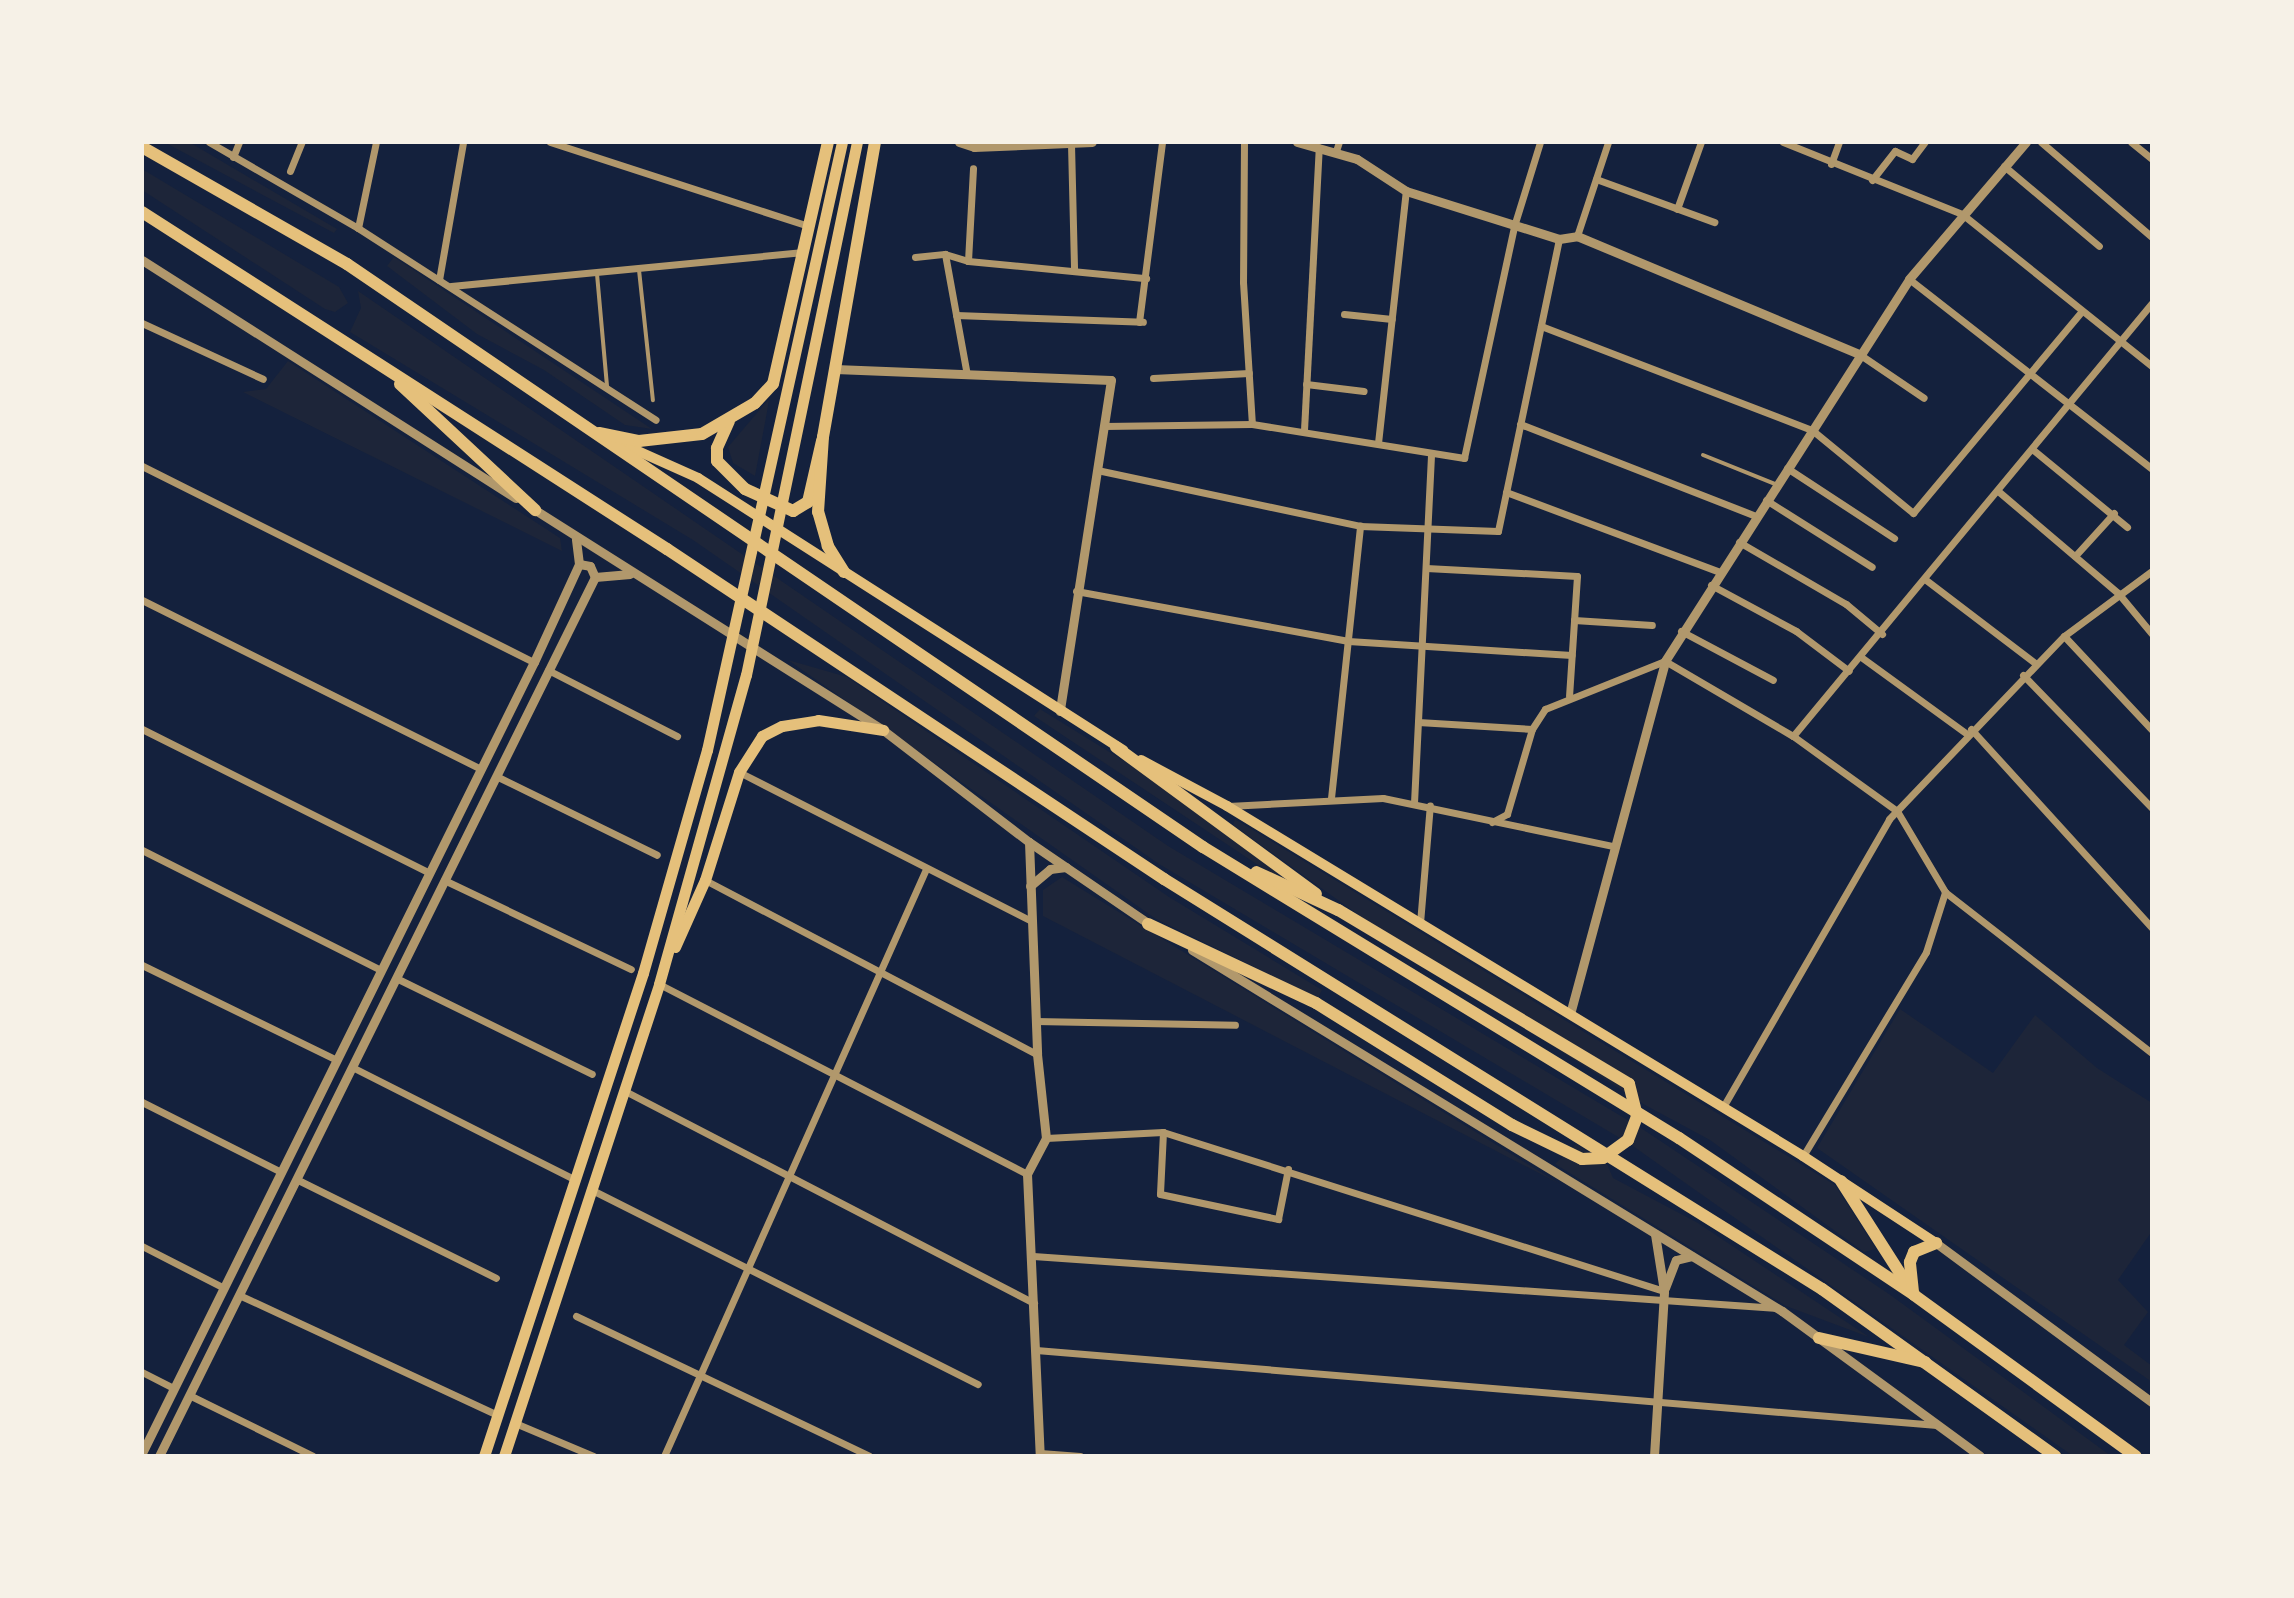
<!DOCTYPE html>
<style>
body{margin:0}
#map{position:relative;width:2294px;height:1598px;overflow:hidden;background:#14213d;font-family:"Roboto Condensed",sans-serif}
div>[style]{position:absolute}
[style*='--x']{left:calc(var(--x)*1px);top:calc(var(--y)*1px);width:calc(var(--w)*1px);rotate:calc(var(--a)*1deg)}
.green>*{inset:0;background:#1d2539}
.service>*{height:4px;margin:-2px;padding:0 2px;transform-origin:2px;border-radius:2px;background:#b1986c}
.minor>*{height:7px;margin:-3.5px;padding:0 3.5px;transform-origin:3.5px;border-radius:3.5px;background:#b1986c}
.tertiary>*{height:9px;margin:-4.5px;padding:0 4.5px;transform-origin:4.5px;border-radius:4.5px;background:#b1986c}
.secondary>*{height:10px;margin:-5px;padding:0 5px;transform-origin:5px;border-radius:5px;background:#e5c07b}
.primary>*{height:11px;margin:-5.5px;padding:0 5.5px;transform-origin:5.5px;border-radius:5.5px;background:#e5c07b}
.trunk>*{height:12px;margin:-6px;padding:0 6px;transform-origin:6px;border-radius:6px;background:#e5c07b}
span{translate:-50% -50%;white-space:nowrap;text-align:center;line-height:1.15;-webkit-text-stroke:8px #f6f1e7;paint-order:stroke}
.frame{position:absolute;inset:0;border:144px solid #f6f1e7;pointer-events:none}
</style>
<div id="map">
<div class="green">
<i style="clip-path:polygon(164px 142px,189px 142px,337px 229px,334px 233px)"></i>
<i style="clip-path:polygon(142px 169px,339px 287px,348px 303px,335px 312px,325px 309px,142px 190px)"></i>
<i style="clip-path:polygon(394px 257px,652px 429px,625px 425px,544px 370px,477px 334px,387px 266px)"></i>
<i style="clip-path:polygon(358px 291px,1168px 846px,1641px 1128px,1889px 1294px,2111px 1456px,2073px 1456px,1630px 1144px,1159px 864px,693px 540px,350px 332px,361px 308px)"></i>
<i style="clip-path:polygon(288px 361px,560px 538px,562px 551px,243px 392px,266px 389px)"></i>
<i style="clip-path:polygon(769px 399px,767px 412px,755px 476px,733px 463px,728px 447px)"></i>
<i style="clip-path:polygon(788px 660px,847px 677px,1169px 897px,1322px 990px,1318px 998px,1156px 919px)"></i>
<i style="clip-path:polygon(1040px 709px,1145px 774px,1277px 870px,1276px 877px,1034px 716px)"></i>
<i style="clip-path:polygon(1235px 819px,1835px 1185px,1876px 1249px,1864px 1252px,1710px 1140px,1645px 1105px,1451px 981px,1233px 825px)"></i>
<i style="clip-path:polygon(1062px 877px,1560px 1184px,1043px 916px,1043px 890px)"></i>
<i style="clip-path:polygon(1900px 1009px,1993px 1073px,2035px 1015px,2097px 1068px,2152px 1103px,2152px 1231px,2118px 1280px,2148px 1312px,2124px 1345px,2152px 1366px,2152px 1382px,1817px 1148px)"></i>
<i style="clip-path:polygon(1576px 1144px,1607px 1164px,1613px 1178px,1698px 1223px,1869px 1337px,1786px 1306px,1555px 1164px)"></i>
</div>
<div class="service">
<i style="--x:639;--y:270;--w:131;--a:83.9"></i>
<i style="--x:597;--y:274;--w:113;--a:84.9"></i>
<i style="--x:1703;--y:455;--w:78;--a:21.9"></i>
</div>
<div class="minor">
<i style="--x:209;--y:142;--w:172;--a:30"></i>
<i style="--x:358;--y:228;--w:354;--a:32.8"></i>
<i style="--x:550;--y:142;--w:271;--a:18"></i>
<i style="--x:1244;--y:142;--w:140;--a:90.4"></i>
<i style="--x:1243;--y:282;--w:142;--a:86.4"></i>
<i style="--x:1783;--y:142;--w:193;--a:21.9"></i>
<i style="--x:1962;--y:214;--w:243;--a:38.7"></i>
<i style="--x:2041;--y:142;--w:146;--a:40.6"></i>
<i style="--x:2131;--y:142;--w:27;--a:39"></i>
<i style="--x:1071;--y:144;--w:125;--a:88.6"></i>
<i style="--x:1336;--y:151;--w:9;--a:-72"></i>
<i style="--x:233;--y:157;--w:16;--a:-68"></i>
<i style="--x:1831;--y:164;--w:23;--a:-70"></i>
<i style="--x:2004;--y:166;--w:124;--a:40.1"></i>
<i style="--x:290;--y:171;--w:31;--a:-68"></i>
<i style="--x:1596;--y:179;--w:126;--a:20"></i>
<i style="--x:1872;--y:180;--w:37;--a:-52"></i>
<i style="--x:1895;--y:151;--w:19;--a:25"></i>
<i style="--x:1912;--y:159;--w:21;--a:-53"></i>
<i style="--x:1677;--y:209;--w:71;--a:-70.3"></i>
<i style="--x:358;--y:228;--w:88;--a:-78.2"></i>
<i style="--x:1577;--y:236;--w:99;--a:-71.7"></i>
<i style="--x:945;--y:254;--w:123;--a:79.7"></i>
<i style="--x:915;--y:257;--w:30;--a:-6"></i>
<i style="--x:945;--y:254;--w:24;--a:17"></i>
<i style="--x:968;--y:261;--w:179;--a:5.5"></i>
<i style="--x:968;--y:261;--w:93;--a:-86.9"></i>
<i style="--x:1909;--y:279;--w:308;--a:38"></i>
<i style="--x:439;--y:280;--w:140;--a:-80.1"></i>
<i style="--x:451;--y:286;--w:354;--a:-5.5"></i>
<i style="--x:1344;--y:314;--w:48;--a:5.9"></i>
<i style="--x:956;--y:315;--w:187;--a:2.1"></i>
<i style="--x:1139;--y:322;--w:181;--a:-82.7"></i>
<i style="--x:142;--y:323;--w:133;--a:24.8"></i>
<i style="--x:1541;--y:326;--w:290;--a:21"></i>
<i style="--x:1812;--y:430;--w:131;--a:39.4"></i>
<i style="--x:1913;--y:513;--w:263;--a:-50.1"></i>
<i style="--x:1859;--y:354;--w:78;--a:34.1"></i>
<i style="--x:1153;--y:378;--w:96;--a:-3"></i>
<i style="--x:1306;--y:384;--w:58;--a:6.9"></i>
<i style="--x:1520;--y:424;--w:253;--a:21.3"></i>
<i style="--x:1104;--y:426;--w:148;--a:-0.8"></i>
<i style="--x:1252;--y:424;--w:215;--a:9.1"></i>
<i style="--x:1464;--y:458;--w:240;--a:-77.8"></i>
<i style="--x:1515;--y:223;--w:85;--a:-72.8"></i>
<i style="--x:1304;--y:430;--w:283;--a:-87"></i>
<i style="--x:1378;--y:443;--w:254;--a:-83.7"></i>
<i style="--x:2032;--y:449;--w:123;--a:39.4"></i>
<i style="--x:142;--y:466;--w:438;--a:26.6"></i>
<i style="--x:1787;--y:468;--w:128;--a:33.2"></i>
<i style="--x:1097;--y:470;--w:269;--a:12"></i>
<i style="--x:1360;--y:526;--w:138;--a:2.1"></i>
<i style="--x:1498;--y:531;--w:298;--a:-78.2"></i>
<i style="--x:1998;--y:491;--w:157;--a:40.4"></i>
<i style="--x:2118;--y:593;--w:53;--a:50.3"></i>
<i style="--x:1506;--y:492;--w:228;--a:20.5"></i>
<i style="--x:1766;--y:500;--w:125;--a:32.3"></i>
<i style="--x:1739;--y:542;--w:124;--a:30.1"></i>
<i style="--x:1846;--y:604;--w:47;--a:39.8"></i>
<i style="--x:2075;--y:556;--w:58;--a:-47.8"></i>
<i style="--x:1426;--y:568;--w:151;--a:3"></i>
<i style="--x:1577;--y:576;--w:120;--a:93.8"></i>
<i style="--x:1926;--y:580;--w:137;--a:37.3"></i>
<i style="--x:1711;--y:585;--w:97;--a:28.4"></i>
<i style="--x:1796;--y:631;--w:66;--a:37"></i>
<i style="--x:1076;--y:591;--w:277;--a:10.4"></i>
<i style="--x:1348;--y:641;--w:224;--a:3.6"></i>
<i style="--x:142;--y:600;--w:379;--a:26.5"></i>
<i style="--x:1574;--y:620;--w:78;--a:3.7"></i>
<i style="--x:1681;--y:631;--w:104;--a:28"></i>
<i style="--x:2064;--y:636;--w:129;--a:46.9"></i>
<i style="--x:1861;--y:657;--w:131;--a:36"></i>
<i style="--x:548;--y:670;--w:145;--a:27.1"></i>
<i style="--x:2023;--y:675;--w:185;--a:45.9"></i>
<i style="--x:1418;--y:722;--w:114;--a:3.5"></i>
<i style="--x:142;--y:729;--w:321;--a:26.6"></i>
<i style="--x:1971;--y:729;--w:269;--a:47.7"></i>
<i style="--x:1793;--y:736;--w:562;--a:-50.34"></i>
<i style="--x:739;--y:772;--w:326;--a:27"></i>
<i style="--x:496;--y:776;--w:179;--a:26.1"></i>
<i style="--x:1331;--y:798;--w:274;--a:-83.9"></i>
<i style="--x:1414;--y:803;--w:350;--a:-87.2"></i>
<i style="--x:1228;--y:806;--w:155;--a:-3"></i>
<i style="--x:1383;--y:798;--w:234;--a:11.8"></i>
<i style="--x:1492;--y:822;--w:17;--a:-28"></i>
<i style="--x:1507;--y:814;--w:89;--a:-73.6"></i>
<i style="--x:1532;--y:729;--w:24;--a:-57"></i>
<i style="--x:1545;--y:709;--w:129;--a:-21.8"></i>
<i style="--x:1665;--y:661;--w:148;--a:30.4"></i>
<i style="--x:1793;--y:736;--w:128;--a:35.8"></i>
<i style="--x:1897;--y:811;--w:94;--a:59.3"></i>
<i style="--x:1945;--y:892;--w:262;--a:37.9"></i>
<i style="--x:142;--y:850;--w:267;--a:26.7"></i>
<i style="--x:444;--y:880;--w:207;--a:25.5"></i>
<i style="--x:705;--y:880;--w:375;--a:27.7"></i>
<i style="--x:1420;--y:923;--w:118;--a:-85.2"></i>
<i style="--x:142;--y:965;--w:217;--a:26"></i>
<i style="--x:396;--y:978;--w:218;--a:26.1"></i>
<i style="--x:659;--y:984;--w:414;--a:27.3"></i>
<i style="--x:1035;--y:1021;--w:200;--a:1.1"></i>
<i style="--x:352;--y:1067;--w:246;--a:26.8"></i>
<i style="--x:623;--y:1090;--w:463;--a:27.4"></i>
<i style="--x:142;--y:1102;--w:156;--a:26.7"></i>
<i style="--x:1723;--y:1107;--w:332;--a:-60"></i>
<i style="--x:1889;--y:819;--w:253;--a:-46.3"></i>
<i style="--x:2064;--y:636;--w:109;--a:-36.5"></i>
<i style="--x:1163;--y:1132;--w:62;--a:92.8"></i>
<i style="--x:1160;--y:1194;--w:121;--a:12"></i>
<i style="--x:1278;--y:1219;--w:51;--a:-78.7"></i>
<i style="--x:1046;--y:1138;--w:117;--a:-2.9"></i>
<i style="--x:1163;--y:1132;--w:526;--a:17.61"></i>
<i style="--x:1803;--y:1156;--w:238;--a:-58.9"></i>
<i style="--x:1926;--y:952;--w:63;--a:-72.4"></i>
<i style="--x:296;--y:1179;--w:223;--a:26.3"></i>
<i style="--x:590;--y:1189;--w:434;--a:26.7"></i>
<i style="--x:142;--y:1246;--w:92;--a:27.1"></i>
<i style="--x:1033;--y:1256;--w:746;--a:4"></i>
<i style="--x:239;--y:1295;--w:285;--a:24.9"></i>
<i style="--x:576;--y:1316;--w:325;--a:25.5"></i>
<i style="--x:1036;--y:1350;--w:904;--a:4.76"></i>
<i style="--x:142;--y:1372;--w:36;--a:27"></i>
<i style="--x:189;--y:1395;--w:138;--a:26.2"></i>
<i style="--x:515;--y:1423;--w:85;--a:22.9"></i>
<i style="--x:1040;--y:1453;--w:40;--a:4.3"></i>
<i style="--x:664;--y:1456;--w:643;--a:-65.95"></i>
</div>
<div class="tertiary">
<i style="--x:959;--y:142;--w:16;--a:18"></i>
<i style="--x:974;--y:147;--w:118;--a:-2.4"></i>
<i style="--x:1297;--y:142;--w:62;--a:15.8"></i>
<i style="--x:1357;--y:159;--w:59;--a:33.1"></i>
<i style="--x:1406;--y:191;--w:160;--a:17.4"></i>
<i style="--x:1559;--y:239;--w:18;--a:-9"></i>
<i style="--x:1577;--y:236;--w:306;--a:22.7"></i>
<i style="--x:142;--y:260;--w:443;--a:32.5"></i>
<i style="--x:835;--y:369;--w:276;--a:2.3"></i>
<i style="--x:1111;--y:380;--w:335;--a:98.8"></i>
<i style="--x:532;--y:508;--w:415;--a:32.3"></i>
<i style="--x:883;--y:730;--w:184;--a:37.5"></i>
<i style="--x:1029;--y:842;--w:149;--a:34.3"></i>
<i style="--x:579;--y:564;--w:11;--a:10"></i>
<i style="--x:590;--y:566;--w:12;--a:66"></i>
<i style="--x:1029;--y:842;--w:212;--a:87.8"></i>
<i style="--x:1037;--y:1054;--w:84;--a:83.9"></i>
<i style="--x:1046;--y:1138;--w:41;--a:117.8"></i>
<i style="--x:1027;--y:1174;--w:282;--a:87.4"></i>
<i style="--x:1030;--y:886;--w:26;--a:-40"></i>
<i style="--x:1050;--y:869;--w:16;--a:-7"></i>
<i style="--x:1192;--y:950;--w:692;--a:31.46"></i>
<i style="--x:1782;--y:1311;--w:245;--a:36.2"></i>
<i style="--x:1570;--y:1014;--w:366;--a:-74.9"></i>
<i style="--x:1665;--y:661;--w:453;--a:-57.4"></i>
<i style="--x:1909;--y:279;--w:180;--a:-49.5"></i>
<i style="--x:1936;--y:1243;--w:268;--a:36.4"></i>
<i style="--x:1665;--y:1288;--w:30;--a:-69"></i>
<i style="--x:1676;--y:1260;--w:16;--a:-14"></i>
<i style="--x:142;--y:1453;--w:883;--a:-63.64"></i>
<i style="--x:534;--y:662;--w:108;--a:-65.3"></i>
<i style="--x:579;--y:564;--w:25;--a:-97"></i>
<i style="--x:159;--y:1456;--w:981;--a:-63.62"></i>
<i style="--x:595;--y:577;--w:35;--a:-5"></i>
<i style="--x:1654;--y:1456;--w:165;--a:-86.5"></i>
<i style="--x:1664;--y:1291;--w:58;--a:-99"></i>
</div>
<div class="secondary">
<i style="--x:611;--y:439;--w:95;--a:24.1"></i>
<i style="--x:698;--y:478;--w:505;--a:32.62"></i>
<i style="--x:1141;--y:760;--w:98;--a:28.1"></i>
<i style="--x:1227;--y:806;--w:674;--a:31.28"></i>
<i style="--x:1803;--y:1156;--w:159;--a:33.2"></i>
</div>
<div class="primary">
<i style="--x:675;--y:947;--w:73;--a:-65.9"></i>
<i style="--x:705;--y:880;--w:113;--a:-72.5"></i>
<i style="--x:739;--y:772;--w:43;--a:-57.4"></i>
<i style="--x:762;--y:736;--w:22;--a:-27"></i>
<i style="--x:782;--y:726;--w:36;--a:-9"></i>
<i style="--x:818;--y:720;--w:66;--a:8.7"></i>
<i style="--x:484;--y:1456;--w:508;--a:-71.78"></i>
<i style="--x:643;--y:973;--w:232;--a:-74"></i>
<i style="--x:707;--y:750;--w:623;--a:-77.48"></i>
<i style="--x:504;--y:1456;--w:497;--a:-71.8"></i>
<i style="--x:659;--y:984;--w:321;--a:-74.3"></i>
<i style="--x:746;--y:675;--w:544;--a:-78.24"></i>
</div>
<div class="trunk">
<i style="--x:142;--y:147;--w:236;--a:29.7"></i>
<i style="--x:347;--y:264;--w:1036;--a:34.26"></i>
<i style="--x:1203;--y:847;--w:558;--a:31.44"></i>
<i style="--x:1679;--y:1138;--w:283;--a:33.7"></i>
<i style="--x:1914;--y:1295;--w:274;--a:36"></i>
<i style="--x:142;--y:212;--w:624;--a:32.7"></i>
<i style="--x:667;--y:549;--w:597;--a:33.58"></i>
<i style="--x:1164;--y:879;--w:775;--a:31.93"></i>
<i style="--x:1822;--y:1289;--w:287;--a:35.6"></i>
<i style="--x:400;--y:384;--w:185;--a:43"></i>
<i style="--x:729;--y:421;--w:30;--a:114"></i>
<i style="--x:717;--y:448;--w:13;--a:90"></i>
<i style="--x:717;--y:461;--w:40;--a:45"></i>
<i style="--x:745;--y:489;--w:53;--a:24.6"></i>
<i style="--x:793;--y:511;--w:17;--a:-31"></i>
<i style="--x:808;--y:502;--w:63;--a:-77.1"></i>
<i style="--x:599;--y:433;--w:41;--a:11.3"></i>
<i style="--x:639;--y:441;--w:63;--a:-6.3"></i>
<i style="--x:702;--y:434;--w:61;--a:-30.3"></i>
<i style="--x:755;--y:403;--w:26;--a:-47"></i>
<i style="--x:773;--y:384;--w:248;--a:-77.2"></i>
<i style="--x:844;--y:572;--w:31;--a:-122"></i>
<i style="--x:828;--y:546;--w:35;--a:-106"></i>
<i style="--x:818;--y:512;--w:75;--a:-86.2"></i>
<i style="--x:823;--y:437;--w:300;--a:-80"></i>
<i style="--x:1116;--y:747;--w:248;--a:36.3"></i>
<i style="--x:1148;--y:924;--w:186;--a:25.2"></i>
<i style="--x:1316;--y:1003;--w:231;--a:31.9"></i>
<i style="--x:1512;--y:1125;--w:78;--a:25.9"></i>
<i style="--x:1582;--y:1159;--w:21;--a:-3"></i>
<i style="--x:1603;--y:1158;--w:31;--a:-36"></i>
<i style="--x:1628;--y:1140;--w:26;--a:-69"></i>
<i style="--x:1637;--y:1116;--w:33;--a:-104"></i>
<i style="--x:1629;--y:1084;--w:339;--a:-149.1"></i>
<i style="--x:1338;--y:910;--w:90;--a:-155.1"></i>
<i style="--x:1841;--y:1181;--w:128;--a:57.4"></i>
<i style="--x:1913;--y:1292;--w:30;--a:-96"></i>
<i style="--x:1910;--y:1262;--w:11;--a:-68"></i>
<i style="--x:1914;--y:1252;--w:24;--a:-22"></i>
<i style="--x:1819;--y:1338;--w:109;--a:12.8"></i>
</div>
<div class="frame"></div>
</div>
